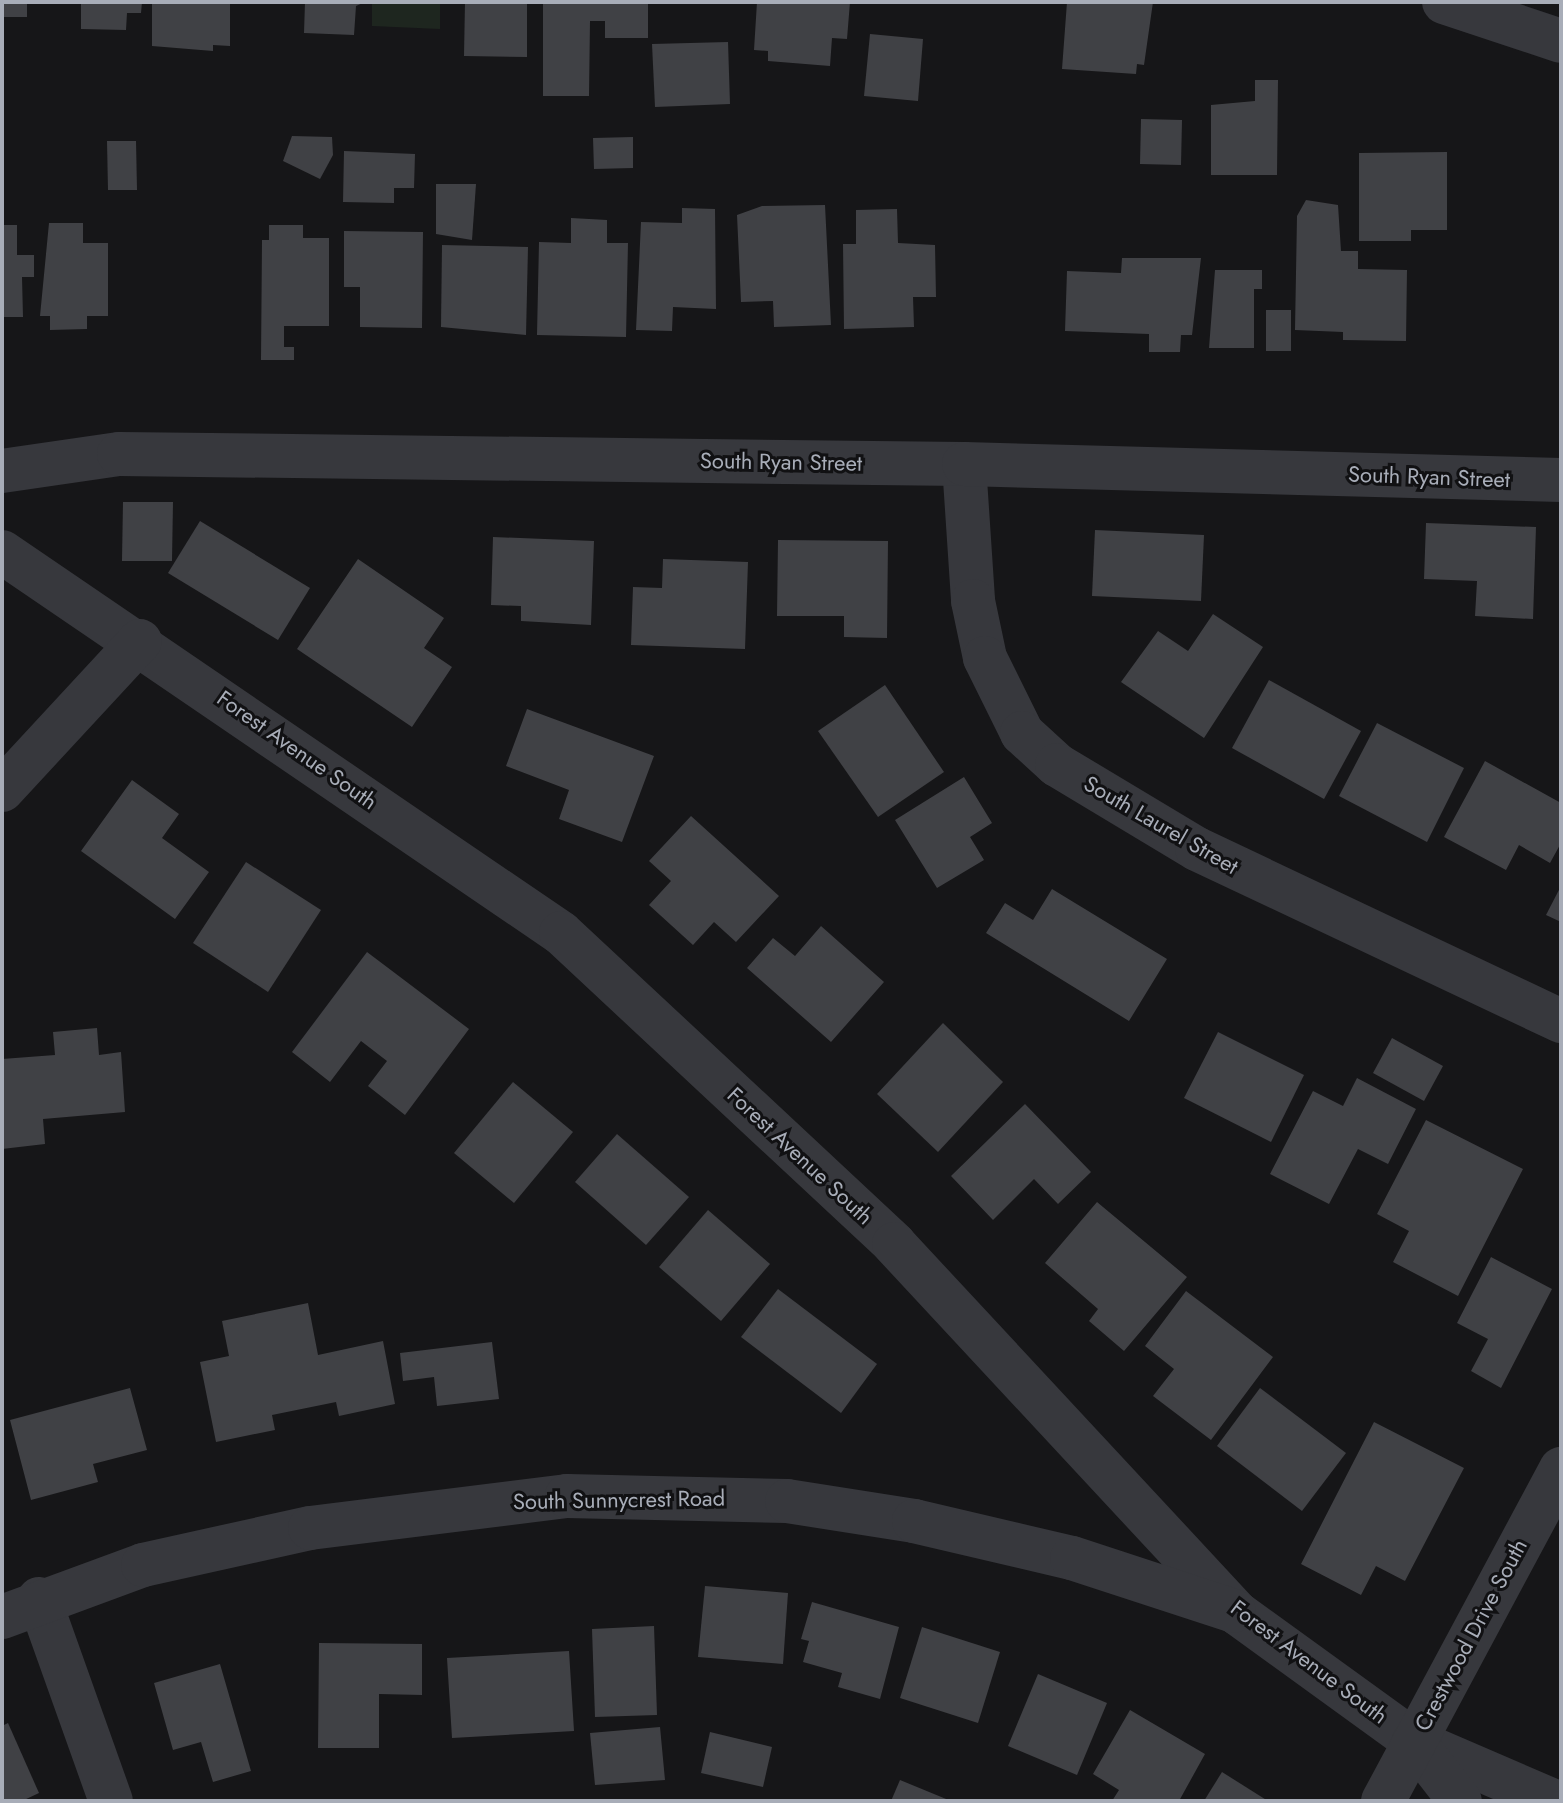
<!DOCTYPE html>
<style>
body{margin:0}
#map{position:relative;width:1563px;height:1803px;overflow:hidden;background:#161618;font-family:Jost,sans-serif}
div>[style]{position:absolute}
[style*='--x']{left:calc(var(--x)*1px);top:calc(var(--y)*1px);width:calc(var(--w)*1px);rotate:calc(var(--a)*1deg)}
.green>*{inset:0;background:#1e261f}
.building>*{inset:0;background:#404145}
.street>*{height:44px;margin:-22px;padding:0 22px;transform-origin:22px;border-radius:22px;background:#37383d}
span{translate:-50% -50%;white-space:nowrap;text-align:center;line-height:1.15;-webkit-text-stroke:6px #111113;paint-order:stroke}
.street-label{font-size:22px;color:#a8adb8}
.frame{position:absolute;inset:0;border:4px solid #a8adb8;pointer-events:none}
</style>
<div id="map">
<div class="green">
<i style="clip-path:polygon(372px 2px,440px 2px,440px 29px,372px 26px)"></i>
</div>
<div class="building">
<i style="clip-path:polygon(2px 2px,27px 2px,27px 17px,2px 17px)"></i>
<i style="clip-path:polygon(81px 2px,142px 2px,141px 13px,127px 13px,126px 30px,81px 29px)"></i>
<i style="clip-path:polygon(152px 2px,230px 2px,230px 46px,213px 45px,213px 51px,152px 46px)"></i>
<i style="clip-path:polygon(305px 2px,365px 2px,356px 6px,354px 35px,304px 33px)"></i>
<i style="clip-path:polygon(465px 2px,527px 2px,527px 57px,464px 56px)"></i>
<i style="clip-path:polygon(543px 2px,648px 2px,648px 38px,605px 38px,605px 21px,590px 21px,589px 96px,543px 96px)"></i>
<i style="clip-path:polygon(757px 2px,850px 2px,847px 39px,832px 38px,830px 66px,768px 61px,768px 51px,754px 50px)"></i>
<i style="clip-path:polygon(1067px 2px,1153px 2px,1144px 65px,1137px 64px,1136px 74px,1062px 69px)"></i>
<i style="clip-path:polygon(870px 34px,923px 39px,918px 101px,864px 96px)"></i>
<i style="clip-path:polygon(728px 42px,730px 104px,655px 107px,652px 44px)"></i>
<i style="clip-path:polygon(1255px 80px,1278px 80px,1277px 175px,1211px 175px,1211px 105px,1255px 101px)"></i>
<i style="clip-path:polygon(1141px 119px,1182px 120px,1181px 165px,1140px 164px)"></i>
<i style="clip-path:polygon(292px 136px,332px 137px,333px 155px,320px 179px,283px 161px)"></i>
<i style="clip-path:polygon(633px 137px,633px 168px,594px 169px,593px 138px)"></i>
<i style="clip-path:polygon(107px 141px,136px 141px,137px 190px,108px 190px)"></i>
<i style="clip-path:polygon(344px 151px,415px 154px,414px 188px,394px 188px,394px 203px,343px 202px)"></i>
<i style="clip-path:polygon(1447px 152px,1447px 230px,1411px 230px,1411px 241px,1359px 241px,1359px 153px)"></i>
<i style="clip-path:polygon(436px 184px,476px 184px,472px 240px,436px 234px)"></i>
<i style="clip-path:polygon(1306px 200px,1338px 205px,1341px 251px,1358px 251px,1358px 269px,1407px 270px,1406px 341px,1343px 340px,1343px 332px,1295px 330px,1297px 216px)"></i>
<i style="clip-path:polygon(825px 205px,831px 325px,774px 327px,773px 301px,741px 302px,737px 215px,762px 206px)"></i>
<i style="clip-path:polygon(682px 208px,715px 209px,716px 309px,673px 307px,672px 331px,636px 330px,641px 222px,682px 223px)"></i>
<i style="clip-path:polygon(897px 209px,898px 243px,935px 245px,936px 297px,913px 297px,914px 327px,844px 329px,843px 244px,856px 244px,856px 210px)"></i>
<i style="clip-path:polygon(571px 218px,607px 220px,607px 243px,628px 243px,626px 337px,537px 335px,539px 242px,571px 243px)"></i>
<i style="clip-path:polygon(49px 223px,83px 223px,83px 243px,108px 243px,108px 316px,87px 316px,87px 329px,50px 330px,50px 316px,40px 316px)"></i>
<i style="clip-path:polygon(2px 225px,17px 225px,17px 255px,34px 255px,34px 277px,22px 277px,23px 317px,2px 317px)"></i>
<i style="clip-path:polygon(269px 225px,303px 225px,303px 238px,329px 238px,329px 326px,284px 326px,284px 347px,294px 347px,294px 360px,261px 360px,262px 240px,269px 240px)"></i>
<i style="clip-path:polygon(344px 231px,423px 232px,422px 328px,360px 327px,360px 287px,344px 287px)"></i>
<i style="clip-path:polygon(442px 245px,528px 247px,526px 335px,441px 327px)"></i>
<i style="clip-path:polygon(1122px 258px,1201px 258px,1192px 335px,1181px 335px,1180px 352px,1149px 352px,1149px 334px,1065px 331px,1067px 271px,1121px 273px)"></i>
<i style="clip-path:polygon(1215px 270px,1262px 270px,1262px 289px,1254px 289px,1254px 348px,1209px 348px)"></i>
<i style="clip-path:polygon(1266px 310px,1291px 310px,1291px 351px,1266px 351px)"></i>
<i style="clip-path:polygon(123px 502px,173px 502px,172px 561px,122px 561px)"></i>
<i style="clip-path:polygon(200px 521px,310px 588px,278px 640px,168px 573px)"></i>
<i style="clip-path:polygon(1426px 523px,1536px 527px,1533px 619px,1475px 616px,1477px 581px,1424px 579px)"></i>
<i style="clip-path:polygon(1095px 530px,1204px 535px,1201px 601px,1092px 596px)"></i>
<i style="clip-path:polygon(493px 537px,594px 541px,591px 625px,521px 621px,521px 606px,491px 605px)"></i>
<i style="clip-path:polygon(778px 540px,888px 541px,887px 638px,844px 637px,844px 616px,777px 616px)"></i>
<i style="clip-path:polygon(358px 559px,444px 618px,424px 648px,452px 667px,412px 727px,297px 649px)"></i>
<i style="clip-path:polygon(663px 559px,748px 562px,745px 649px,631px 645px,633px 587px,662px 588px)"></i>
<i style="clip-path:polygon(1213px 614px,1263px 647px,1204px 738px,1121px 682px,1158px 631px,1188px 651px)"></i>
<i style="clip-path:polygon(1269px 680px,1361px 731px,1324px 799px,1232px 748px)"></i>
<i style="clip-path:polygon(885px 685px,944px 772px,878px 817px,818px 731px)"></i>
<i style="clip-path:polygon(527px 709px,654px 756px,622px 842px,559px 819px,569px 790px,506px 766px)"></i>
<i style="clip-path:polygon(1377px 723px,1464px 768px,1427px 842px,1339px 796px)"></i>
<i style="clip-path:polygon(1485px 761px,1561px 803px,1561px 843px,1550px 863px,1519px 845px,1506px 870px,1444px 837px)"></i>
<i style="clip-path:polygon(964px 777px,992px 823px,970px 837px,984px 860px,937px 888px,895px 820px)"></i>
<i style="clip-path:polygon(132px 780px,179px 814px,162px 838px,209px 872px,175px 919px,81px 851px)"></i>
<i style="clip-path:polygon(691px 816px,779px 896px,736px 942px,714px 922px,693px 945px,649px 905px,671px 881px,649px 861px)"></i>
<i style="clip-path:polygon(246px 862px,321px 910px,268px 992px,193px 943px)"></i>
<i style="clip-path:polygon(1561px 886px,1561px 922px,1546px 915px)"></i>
<i style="clip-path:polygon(1052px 889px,1167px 959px,1129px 1021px,986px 933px,1005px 903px,1033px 920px)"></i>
<i style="clip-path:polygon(821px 926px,884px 982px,831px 1042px,747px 968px,773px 938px,795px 956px)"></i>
<i style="clip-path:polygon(367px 952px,469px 1029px,405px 1115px,368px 1086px,387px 1061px,361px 1041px,330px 1082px,292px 1052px)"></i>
<i style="clip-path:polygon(943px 1023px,1003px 1082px,938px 1152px,877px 1094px)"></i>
<i style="clip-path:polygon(97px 1028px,99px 1055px,121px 1052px,125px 1112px,43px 1119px,45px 1144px,2px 1149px,2px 1059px,55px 1055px,53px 1032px)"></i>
<i style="clip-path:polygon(1218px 1032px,1304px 1075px,1271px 1142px,1184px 1098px)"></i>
<i style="clip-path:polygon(1392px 1038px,1443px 1066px,1424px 1101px,1373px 1073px)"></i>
<i style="clip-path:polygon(1357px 1078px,1416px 1109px,1388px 1164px,1358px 1149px,1329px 1204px,1270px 1174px,1313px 1091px,1343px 1106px)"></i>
<i style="clip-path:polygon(513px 1082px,573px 1132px,514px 1203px,454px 1153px)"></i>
<i style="clip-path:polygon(1025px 1104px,1091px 1172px,1058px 1204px,1034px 1179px,993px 1220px,951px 1176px)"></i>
<i style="clip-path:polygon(1426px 1120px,1523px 1169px,1458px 1296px,1393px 1262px,1409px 1231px,1377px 1214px)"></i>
<i style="clip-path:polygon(617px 1134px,689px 1197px,646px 1245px,575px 1182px)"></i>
<i style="clip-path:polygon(1097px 1202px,1187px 1277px,1124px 1351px,1089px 1321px,1098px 1309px,1045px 1263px)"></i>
<i style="clip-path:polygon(708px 1210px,770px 1264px,721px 1321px,659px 1267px)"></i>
<i style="clip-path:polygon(1491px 1257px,1552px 1289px,1501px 1388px,1471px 1371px,1488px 1339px,1457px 1323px)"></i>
<i style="clip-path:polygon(778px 1289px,877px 1364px,841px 1413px,741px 1337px)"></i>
<i style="clip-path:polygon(1186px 1291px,1273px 1357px,1211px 1440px,1153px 1396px,1174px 1369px,1145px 1346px)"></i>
<i style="clip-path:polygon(308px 1303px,318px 1355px,383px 1341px,395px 1404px,339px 1416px,336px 1402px,272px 1415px,275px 1430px,216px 1442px,200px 1362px,229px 1356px,222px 1321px)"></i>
<i style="clip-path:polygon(492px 1342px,499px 1399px,437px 1406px,434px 1377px,403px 1381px,400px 1353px)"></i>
<i style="clip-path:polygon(130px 1388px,147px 1450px,93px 1464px,98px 1482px,31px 1500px,10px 1420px)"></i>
<i style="clip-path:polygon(1260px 1388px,1346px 1453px,1302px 1511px,1217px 1446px)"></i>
<i style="clip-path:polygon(1374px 1422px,1464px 1468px,1405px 1581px,1376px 1566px,1361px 1595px,1301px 1564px)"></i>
<i style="clip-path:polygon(705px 1586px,788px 1593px,783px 1664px,698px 1657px)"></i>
<i style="clip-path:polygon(812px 1602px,899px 1627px,880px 1699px,838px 1687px,842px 1673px,803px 1662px,809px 1641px,801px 1639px)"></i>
<i style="clip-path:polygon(654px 1626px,657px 1715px,595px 1717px,592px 1629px)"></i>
<i style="clip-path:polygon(922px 1627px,1000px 1652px,978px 1723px,900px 1698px)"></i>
<i style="clip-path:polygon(319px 1643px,422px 1644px,422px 1695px,379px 1694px,379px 1748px,318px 1748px)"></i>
<i style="clip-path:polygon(569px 1651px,574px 1731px,452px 1738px,447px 1658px)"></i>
<i style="clip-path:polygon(220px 1664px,251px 1771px,213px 1782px,201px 1742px,173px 1750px,154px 1683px)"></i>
<i style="clip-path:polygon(1038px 1674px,1107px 1703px,1077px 1775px,1008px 1746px)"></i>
<i style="clip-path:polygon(1130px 1710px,1205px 1754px,1179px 1801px,1112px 1801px,1119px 1790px,1093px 1774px)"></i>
<i style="clip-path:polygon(8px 1723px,39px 1793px,22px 1801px,2px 1801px,2px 1726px)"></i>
<i style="clip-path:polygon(660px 1727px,665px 1780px,595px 1785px,590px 1733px)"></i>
<i style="clip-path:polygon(710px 1732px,772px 1747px,763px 1787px,701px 1773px)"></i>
<i style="clip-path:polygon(1222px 1772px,1268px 1801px,1204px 1801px)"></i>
<i style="clip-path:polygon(900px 1780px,951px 1801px,891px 1801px)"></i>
</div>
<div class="street">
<i style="--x:1444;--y:2;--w:123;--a:18.4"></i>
<i style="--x:964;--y:464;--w:137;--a:86.2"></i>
<i style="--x:973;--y:601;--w:58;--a:78.1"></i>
<i style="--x:985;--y:658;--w:84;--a:63.7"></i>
<i style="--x:1022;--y:733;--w:47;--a:42.4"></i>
<i style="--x:1057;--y:765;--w:163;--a:31"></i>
<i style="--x:1197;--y:849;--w:403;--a:25.3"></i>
<i style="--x:2;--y:471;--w:118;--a:-8.3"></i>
<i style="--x:119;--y:454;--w:845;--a:0.68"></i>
<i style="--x:964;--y:464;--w:597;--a:1.54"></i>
<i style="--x:2;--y:552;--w:676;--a:34.28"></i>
<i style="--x:561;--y:933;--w:456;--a:43"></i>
<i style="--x:894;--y:1244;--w:504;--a:47.09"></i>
<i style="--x:1237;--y:1613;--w:218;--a:35.9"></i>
<i style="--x:1414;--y:1741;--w:151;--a:23.3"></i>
<i style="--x:2;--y:790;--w:203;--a:-47.2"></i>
<i style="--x:39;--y:1599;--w:214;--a:70.4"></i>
<i style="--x:2;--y:1617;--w:150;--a:-20.2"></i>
<i style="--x:143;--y:1565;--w:171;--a:-12.5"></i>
<i style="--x:310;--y:1528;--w:259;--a:-7.1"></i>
<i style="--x:567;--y:1496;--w:220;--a:1.3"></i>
<i style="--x:787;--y:1501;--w:129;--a:8.9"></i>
<i style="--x:914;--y:1521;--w:162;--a:13.2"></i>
<i style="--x:1072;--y:1558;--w:170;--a:18.1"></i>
<i style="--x:1415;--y:1743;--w:73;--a:52.2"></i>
<i style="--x:1383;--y:1801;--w:377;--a:-61.8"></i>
</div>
<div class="street-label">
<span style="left:781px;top:462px;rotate:1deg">South Ryan Street</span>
<span style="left:1429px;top:477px;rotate:2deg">South Ryan Street</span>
<span style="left:297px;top:750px;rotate:35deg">Forest Avenue South</span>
<span style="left:1161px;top:825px;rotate:30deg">South Laurel Street</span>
<span style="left:800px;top:1156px;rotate:43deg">Forest Avenue South</span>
<span style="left:619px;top:1500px;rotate:-1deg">South Sunnycrest Road</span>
<span style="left:1471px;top:1635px;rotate:-62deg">Crestwood Drive South</span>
<span style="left:1309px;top:1662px;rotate:37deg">Forest Avenue South</span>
</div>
<div class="frame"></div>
</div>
